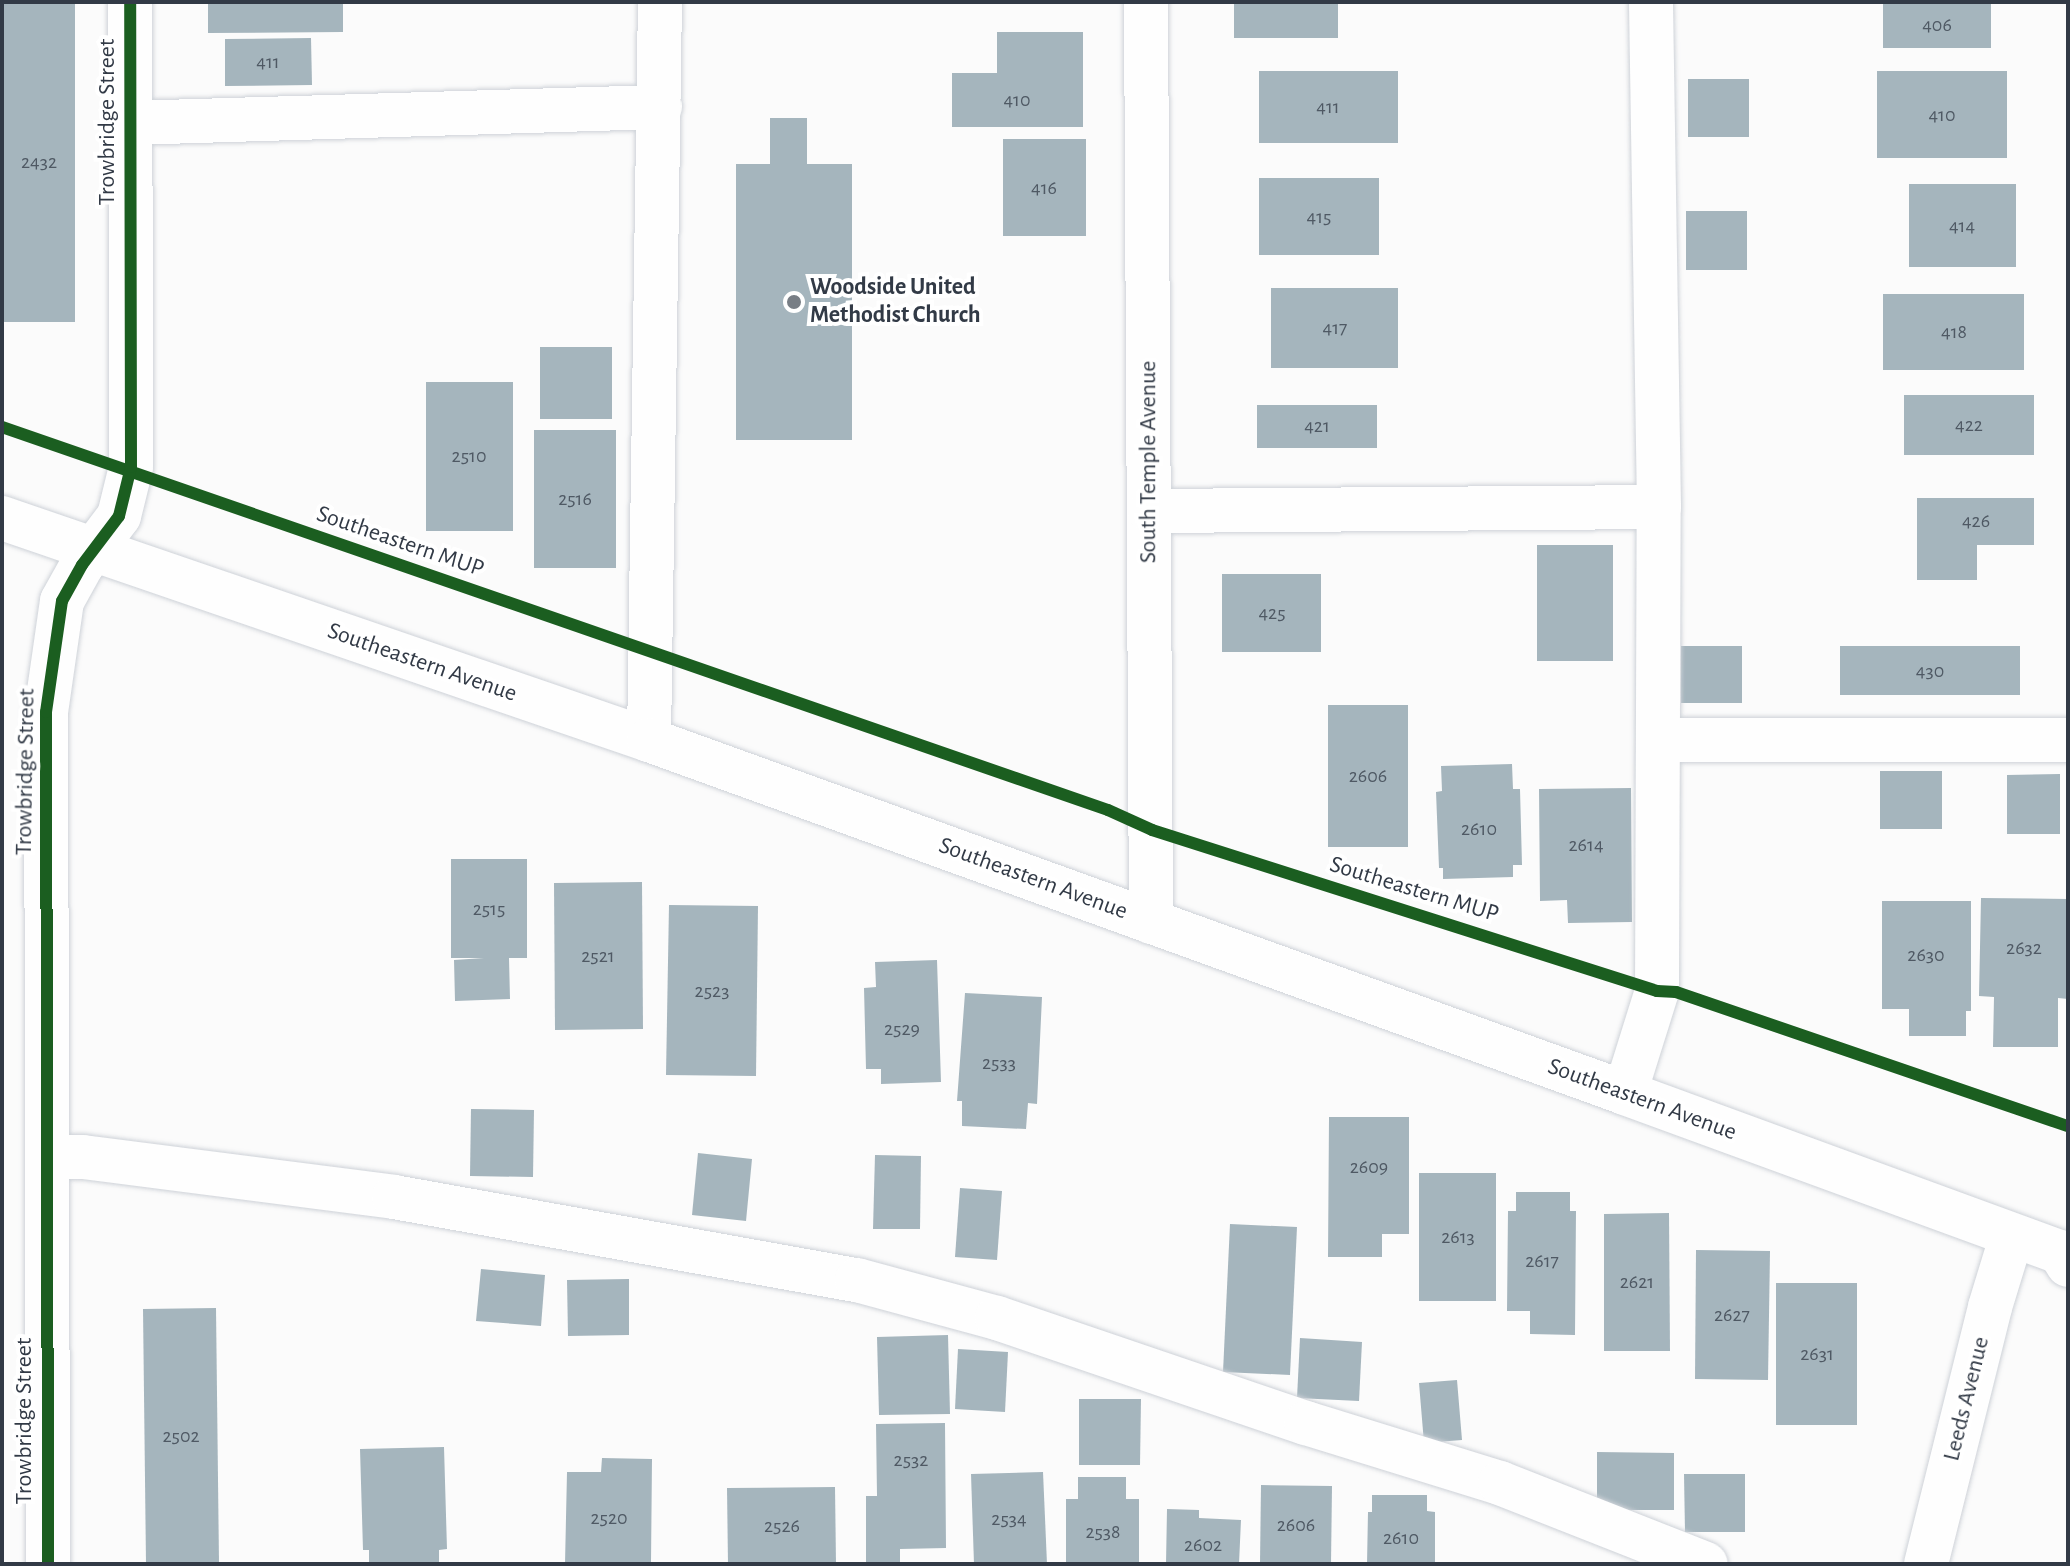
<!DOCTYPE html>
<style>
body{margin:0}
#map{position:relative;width:2070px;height:1566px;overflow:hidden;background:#fbfbfb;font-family:"Alegreya Sans",sans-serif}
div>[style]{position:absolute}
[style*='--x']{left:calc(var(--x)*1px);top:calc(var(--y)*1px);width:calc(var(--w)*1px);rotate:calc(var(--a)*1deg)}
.building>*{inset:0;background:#a5b5bd}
.roads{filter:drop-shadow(0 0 2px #ced2d8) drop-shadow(0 0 2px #ced2d8)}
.minor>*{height:44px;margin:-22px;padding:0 22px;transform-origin:22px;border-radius:22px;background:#fefefe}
.major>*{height:44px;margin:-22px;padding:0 22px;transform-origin:22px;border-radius:22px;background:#fefefe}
.cycleway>*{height:12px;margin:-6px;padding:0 6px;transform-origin:6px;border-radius:6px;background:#1b5e20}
.dots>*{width:22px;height:22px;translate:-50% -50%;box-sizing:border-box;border:4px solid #fff;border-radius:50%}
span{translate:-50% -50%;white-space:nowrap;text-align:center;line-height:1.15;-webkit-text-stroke:8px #fff;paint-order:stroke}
.number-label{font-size:20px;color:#4f5964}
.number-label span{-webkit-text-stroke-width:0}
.street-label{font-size:24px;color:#323a46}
.poi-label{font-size:24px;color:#323a46;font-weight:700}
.left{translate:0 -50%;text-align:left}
.frame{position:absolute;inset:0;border:4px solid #323a46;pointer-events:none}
</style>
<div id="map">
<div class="building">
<i style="clip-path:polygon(2px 2px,75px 2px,75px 322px,2px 322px)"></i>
<i style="clip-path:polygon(208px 2px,343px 2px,343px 32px,208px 33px)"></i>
<i style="clip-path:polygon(1234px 2px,1338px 2px,1338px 38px,1234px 38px)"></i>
<i style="clip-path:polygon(1883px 2px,1991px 2px,1991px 48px,1883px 48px)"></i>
<i style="clip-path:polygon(997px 32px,1083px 32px,1083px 127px,952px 127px,952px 73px,997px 73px)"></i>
<i style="clip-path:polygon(311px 38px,312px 85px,225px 86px,225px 39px)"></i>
<i style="clip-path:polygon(1259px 71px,1398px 71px,1398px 143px,1259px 143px)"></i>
<i style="clip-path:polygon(1877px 71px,2007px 71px,2007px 158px,1877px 158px)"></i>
<i style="clip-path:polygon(1688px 79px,1749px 79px,1749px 137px,1688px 137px)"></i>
<i style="clip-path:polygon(770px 118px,807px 118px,807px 164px,852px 164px,852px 440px,736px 440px,736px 164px,770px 164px)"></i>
<i style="clip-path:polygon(1003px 139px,1086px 139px,1086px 236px,1003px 236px)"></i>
<i style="clip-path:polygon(1259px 178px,1379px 178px,1379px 255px,1259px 255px)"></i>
<i style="clip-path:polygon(1909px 184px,2016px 184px,2016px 267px,1909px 267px)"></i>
<i style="clip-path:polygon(1686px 211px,1747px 211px,1747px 270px,1686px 270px)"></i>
<i style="clip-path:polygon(1271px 288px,1398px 288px,1398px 368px,1271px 368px)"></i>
<i style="clip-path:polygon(1883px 294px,2024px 294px,2024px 370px,1883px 370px)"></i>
<i style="clip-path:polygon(540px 347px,612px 347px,612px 419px,540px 419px)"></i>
<i style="clip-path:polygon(426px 382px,513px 382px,513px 531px,426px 531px)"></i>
<i style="clip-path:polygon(1904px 395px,2034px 395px,2034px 455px,1904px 455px)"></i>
<i style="clip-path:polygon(1257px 405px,1377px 405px,1377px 448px,1257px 448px)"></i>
<i style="clip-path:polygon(534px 430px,616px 430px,616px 568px,534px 568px)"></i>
<i style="clip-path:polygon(1917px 498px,2034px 498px,2034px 545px,1977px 545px,1977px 580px,1917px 580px)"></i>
<i style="clip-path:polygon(1537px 545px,1613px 545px,1613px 661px,1537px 661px)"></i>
<i style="clip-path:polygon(1222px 574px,1321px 574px,1321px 652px,1222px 652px)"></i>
<i style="clip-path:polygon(1681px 646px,1742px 646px,1742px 703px,1681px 703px)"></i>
<i style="clip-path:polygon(1840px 646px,2020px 646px,2020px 695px,1840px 695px)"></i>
<i style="clip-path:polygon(1328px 705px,1408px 705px,1408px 847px,1328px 847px)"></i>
<i style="clip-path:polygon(1512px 764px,1513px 789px,1520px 789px,1522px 865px,1513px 865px,1513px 877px,1443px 879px,1443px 868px,1439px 868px,1436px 792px,1442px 791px,1441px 766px)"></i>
<i style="clip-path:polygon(1880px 771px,1942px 771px,1942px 829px,1880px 829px)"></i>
<i style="clip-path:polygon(2060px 774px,2060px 834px,2007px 834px,2007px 775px)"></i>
<i style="clip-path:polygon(1631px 788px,1632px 922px,1568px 923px,1567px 900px,1540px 901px,1539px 789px)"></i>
<i style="clip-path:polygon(451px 859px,527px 859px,527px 958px,509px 958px,510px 999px,455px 1001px,454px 960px,484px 958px,451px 958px)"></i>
<i style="clip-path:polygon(642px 882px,643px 1029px,555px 1030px,554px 883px)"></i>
<i style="clip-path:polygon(1981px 898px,2068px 899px,2068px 999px,2058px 998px,2058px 1047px,1993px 1047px,1994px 997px,1979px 996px)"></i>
<i style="clip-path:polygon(1882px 901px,1971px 901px,1971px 1011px,1966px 1011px,1966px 1036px,1909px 1036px,1909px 1009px,1882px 1009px)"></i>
<i style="clip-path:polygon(669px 905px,758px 906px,756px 1076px,666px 1075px)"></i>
<i style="clip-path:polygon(937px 960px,941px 1082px,881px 1084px,881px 1069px,866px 1069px,864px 988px,876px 987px,875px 962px)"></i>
<i style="clip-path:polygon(965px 993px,1042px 997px,1037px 1104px,1028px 1103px,1026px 1129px,962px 1126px,962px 1101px,957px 1101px)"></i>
<i style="clip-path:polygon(471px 1109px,534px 1110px,533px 1177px,470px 1176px)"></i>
<i style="clip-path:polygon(1329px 1117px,1409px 1117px,1409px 1234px,1382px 1234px,1382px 1257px,1328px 1257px)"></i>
<i style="clip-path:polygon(698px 1153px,752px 1159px,746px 1221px,692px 1215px)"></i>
<i style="clip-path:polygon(875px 1155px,921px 1156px,920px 1229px,873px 1229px)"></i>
<i style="clip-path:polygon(1419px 1173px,1496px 1173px,1496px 1301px,1419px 1301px)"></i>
<i style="clip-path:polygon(960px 1188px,1002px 1191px,997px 1260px,955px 1257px)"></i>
<i style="clip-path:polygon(1516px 1192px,1570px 1192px,1570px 1211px,1576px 1211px,1575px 1335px,1530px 1334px,1530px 1311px,1507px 1311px,1508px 1211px,1516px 1211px)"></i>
<i style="clip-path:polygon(1669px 1213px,1670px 1351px,1604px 1351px,1604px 1214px)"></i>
<i style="clip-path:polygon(1230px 1224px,1297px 1227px,1290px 1375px,1223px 1372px)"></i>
<i style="clip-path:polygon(1696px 1250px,1770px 1251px,1768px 1380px,1695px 1379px)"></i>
<i style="clip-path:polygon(481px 1269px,545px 1275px,541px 1326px,476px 1321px)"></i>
<i style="clip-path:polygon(629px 1279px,629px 1335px,568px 1336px,567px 1280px)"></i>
<i style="clip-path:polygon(1776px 1283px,1857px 1283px,1857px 1425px,1776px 1425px)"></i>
<i style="clip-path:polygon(216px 1308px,219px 1564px,146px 1564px,143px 1309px)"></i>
<i style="clip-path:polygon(948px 1335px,950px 1414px,879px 1415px,877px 1337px)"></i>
<i style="clip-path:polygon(1300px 1338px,1362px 1342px,1359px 1401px,1297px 1398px)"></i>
<i style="clip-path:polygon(958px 1349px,1008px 1352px,1005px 1412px,955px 1409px)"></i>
<i style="clip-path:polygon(1457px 1380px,1462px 1440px,1424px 1443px,1419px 1383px)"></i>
<i style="clip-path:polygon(1079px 1399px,1141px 1399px,1140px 1465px,1079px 1465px)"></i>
<i style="clip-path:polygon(945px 1423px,946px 1548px,900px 1549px,900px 1564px,866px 1564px,866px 1496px,877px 1496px,876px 1424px)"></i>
<i style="clip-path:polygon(444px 1447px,447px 1549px,439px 1550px,439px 1564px,369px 1564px,369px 1550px,363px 1550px,360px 1449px)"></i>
<i style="clip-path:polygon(1597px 1452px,1674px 1453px,1674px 1510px,1597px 1510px)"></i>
<i style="clip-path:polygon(602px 1458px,652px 1459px,651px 1564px,565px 1564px,567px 1472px,601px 1472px)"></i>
<i style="clip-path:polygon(1043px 1472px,1047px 1564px,974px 1564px,971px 1474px)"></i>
<i style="clip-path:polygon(1684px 1474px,1745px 1474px,1745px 1532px,1685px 1532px)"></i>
<i style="clip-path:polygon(1078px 1477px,1126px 1477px,1126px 1499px,1139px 1499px,1139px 1564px,1066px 1564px,1066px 1499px,1078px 1499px)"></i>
<i style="clip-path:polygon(1261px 1485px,1332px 1486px,1331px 1564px,1260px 1564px)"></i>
<i style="clip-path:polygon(835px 1487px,836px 1564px,728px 1564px,727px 1488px)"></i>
<i style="clip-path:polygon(1372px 1495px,1427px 1495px,1427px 1511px,1435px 1512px,1435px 1564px,1367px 1564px,1368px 1512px,1372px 1512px)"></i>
<i style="clip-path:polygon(1167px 1509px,1199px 1510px,1199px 1518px,1241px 1520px,1239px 1564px,1166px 1564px)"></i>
</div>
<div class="roads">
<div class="minor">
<i style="--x:1146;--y:2;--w:920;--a:89.69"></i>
<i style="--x:130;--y:123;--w:530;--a:-1.73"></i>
<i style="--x:1150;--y:511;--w:509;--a:-0.45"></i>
<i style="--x:649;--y:740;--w:738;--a:-89.15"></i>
<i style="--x:1658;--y:740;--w:410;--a:0"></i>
<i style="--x:1625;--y:1093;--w:107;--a:-72.6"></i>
<i style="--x:1657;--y:991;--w:484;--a:-89.8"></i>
<i style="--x:1659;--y:507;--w:505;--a:-90.91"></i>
<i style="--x:47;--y:1157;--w:36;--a:0"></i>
<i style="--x:83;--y:1157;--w:314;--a:7.3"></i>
<i style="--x:394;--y:1197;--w:470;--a:10.2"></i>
<i style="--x:857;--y:1280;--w:145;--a:15.2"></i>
<i style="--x:997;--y:1318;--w:326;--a:18.8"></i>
<i style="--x:1306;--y:1423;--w:203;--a:17.2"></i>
<i style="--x:1500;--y:1483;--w:221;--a:21.5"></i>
<i style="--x:48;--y:1564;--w:852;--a:-90.13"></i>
<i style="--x:46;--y:712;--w:112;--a:-81.8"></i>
<i style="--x:62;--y:601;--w:41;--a:-60.9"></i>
<i style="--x:82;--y:565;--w:61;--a:-52.9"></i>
<i style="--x:119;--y:516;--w:50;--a:-76.2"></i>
<i style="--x:131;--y:467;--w:465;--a:-90.1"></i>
</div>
<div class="major">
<i style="--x:2;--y:518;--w:684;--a:18.94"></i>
<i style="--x:649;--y:740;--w:1038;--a:19.88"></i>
<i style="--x:1625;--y:1093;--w:463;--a:20.1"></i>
<i style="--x:2060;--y:1252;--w:15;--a:58"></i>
<i style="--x:1926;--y:1564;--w:265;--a:-76"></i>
<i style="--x:1990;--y:1307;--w:75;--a:-73"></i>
</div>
</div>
<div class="cycleway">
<i style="--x:2;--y:427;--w:1170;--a:19.1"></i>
<i style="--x:1108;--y:810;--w:48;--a:24.4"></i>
<i style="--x:1152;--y:830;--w:530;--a:17.68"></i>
<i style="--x:1657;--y:991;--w:19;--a:3"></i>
<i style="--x:1676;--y:992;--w:414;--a:18.9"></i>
<i style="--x:48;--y:1564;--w:852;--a:-90.13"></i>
<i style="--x:46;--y:712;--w:112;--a:-81.8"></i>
<i style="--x:62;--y:601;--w:41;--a:-60.9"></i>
<i style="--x:82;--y:565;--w:61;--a:-52.9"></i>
<i style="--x:119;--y:516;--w:50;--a:-76.2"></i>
<i style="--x:131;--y:467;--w:465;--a:-90.1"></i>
</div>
<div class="dots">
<i style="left:794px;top:302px;background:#787e85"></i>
</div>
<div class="number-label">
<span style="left:1937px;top:25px">406</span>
<span style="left:268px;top:62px">411</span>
<span style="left:1017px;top:100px">410</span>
<span style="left:1328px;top:107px">411</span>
<span style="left:1942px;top:115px">410</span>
<span style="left:39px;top:162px">2432</span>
<span style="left:1044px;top:188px">416</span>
<span style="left:1319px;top:217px">415</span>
<span style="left:1962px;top:226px">414</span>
<span style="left:1335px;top:328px">417</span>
<span style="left:1954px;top:332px">418</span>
<span style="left:1969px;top:425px">422</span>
<span style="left:1317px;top:426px">421</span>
<span style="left:469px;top:456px">2510</span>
<span style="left:575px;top:499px">2516</span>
<span style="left:1976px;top:521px">426</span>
<span style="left:1272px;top:613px">425</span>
<span style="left:1930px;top:671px">430</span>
<span style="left:1368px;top:776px">2606</span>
<span style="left:1479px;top:829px">2610</span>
<span style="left:1586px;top:845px">2614</span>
<span style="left:489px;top:909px">2515</span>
<span style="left:2024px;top:948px">2632</span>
<span style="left:1926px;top:955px">2630</span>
<span style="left:598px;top:956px">2521</span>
<span style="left:712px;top:991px">2523</span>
<span style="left:902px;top:1029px">2529</span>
<span style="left:999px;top:1063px">2533</span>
<span style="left:1369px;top:1167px">2609</span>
<span style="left:1458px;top:1237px">2613</span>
<span style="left:1542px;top:1261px">2617</span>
<span style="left:1637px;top:1282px">2621</span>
<span style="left:1732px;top:1315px">2627</span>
<span style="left:1817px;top:1354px">2631</span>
<span style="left:181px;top:1436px">2502</span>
<span style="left:911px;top:1460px">2532</span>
<span style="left:609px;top:1518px">2520</span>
<span style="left:1009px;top:1519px">2534</span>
<span style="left:1296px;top:1525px">2606</span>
<span style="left:782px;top:1526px">2526</span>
<span style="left:1103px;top:1532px">2538</span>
<span style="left:1401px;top:1538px">2610</span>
<span style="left:1203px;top:1545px">2602</span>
</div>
<div class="street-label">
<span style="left:108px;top:122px;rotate:-90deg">Trowbridge Street</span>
<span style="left:1149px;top:462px;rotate:-90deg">South Temple Avenue</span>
<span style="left:400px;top:542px;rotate:19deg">Southeastern MUP</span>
<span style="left:422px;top:663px;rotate:19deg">Southeastern Avenue</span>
<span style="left:26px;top:772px;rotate:-89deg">Trowbridge Street</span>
<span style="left:1033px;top:879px;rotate:20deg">Southeastern Avenue</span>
<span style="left:1414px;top:890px;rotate:17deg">Southeastern MUP</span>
<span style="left:1642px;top:1100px;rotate:20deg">Southeastern Avenue</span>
<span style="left:1967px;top:1399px;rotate:-76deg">Leeds Avenue</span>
<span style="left:25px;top:1421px;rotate:-90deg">Trowbridge Street</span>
</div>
<div class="poi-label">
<span class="left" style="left:810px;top:302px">Woodside United<br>Methodist Church</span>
</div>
<div class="frame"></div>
</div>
